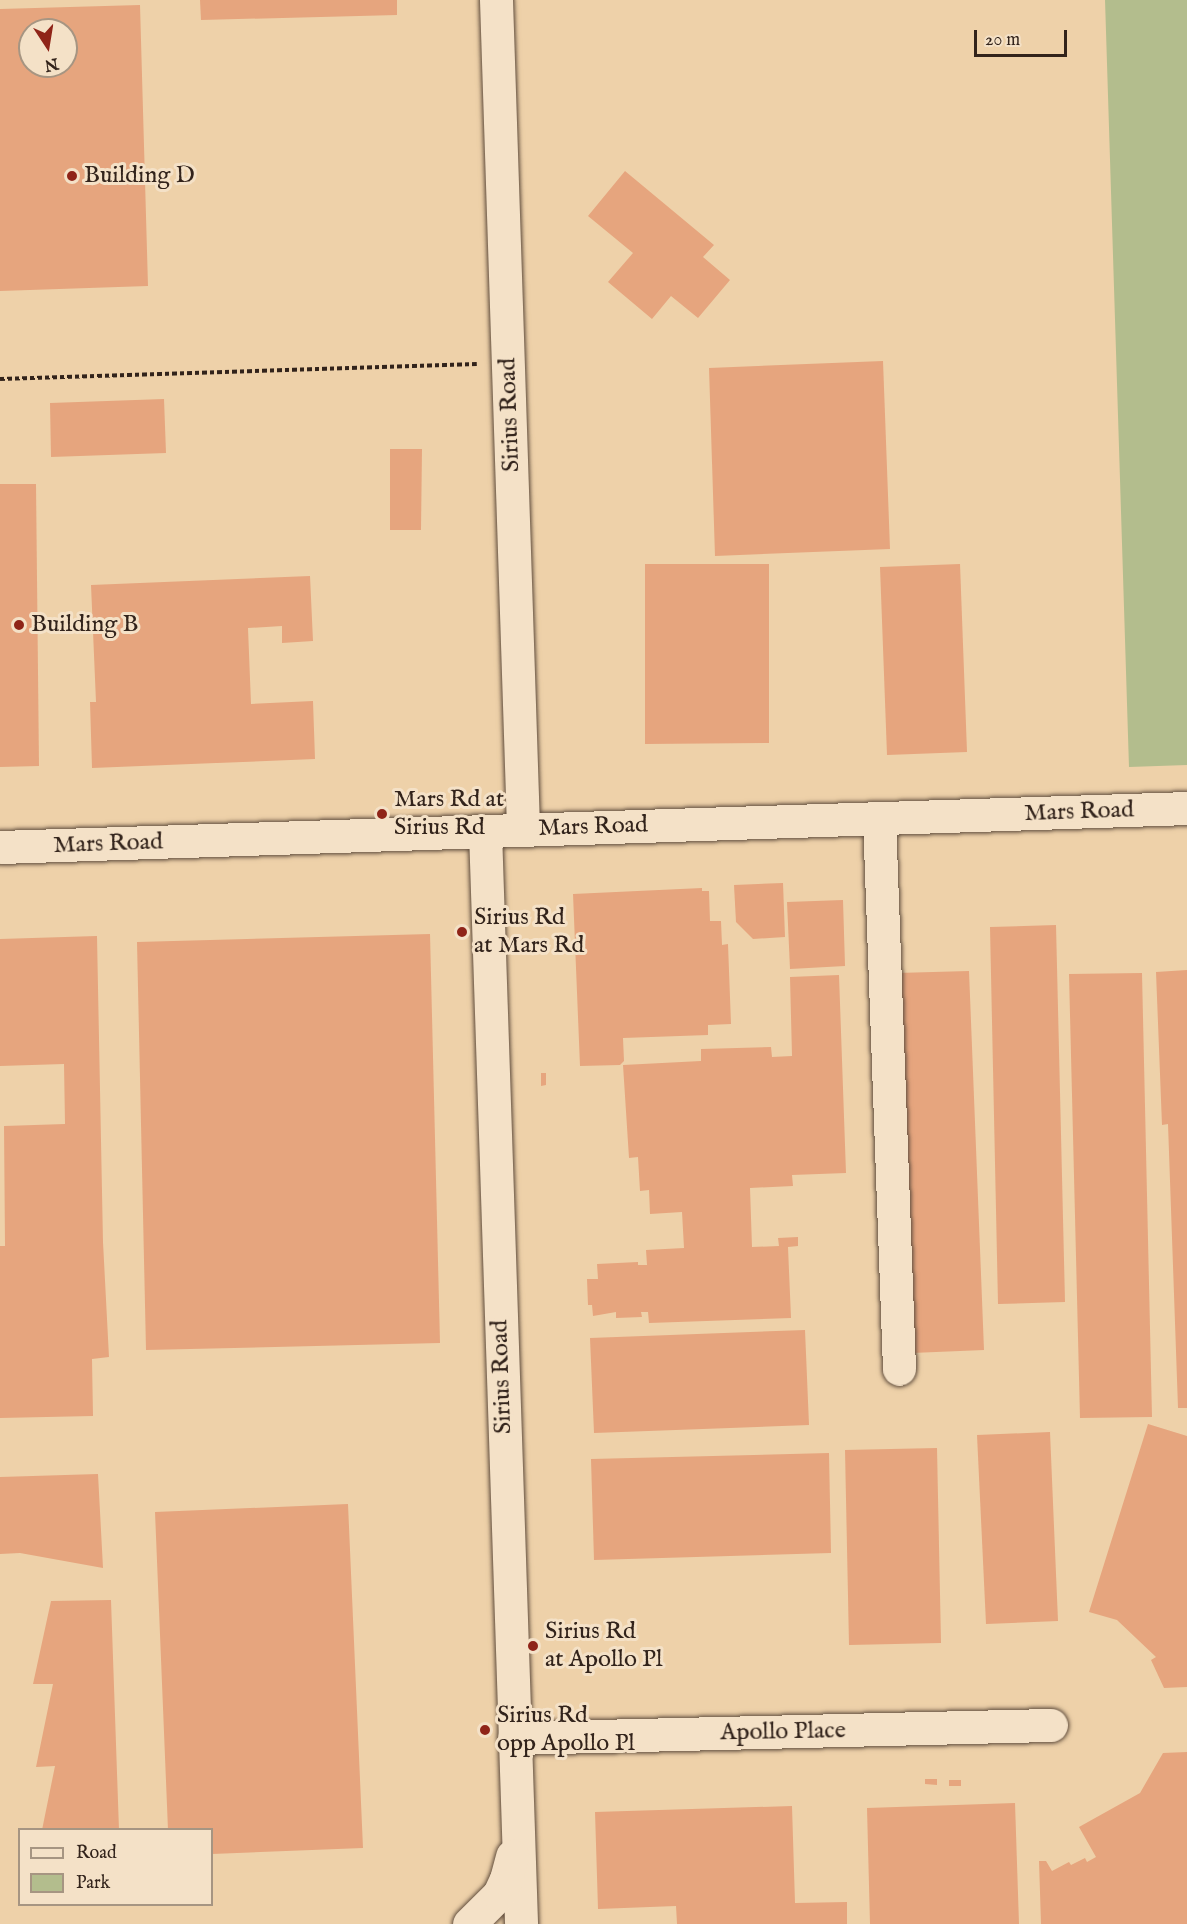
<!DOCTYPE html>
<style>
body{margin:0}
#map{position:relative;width:1187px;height:1924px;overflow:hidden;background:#eed1a9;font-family:"IM FELL English",serif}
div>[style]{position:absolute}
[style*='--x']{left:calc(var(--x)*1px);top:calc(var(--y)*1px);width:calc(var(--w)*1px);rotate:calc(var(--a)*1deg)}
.green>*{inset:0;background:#b3bd8d}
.building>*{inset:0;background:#e6a57e}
.path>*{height:4px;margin-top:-2px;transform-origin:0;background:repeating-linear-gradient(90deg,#32231b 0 4.5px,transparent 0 7.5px)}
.roads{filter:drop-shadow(0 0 2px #614e3e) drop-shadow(0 0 2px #614e3e)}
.minor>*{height:33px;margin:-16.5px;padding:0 16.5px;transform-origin:16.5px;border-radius:16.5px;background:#f4e1c7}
.dots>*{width:16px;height:16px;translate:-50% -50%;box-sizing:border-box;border:3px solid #f4e1c7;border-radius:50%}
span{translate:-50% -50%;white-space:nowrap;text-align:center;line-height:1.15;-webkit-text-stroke:6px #f4e1c7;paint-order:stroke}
.poi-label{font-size:24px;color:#32231b}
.left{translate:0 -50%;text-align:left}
.street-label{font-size:24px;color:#32231b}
.legend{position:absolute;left:18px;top:1828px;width:195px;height:78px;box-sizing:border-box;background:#f4e1c7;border:2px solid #a69582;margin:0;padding:8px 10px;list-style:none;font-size:18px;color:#32231b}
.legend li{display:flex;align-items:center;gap:12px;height:30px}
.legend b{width:30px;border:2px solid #a69582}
.north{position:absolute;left:18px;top:18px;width:60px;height:60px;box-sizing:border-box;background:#f4e1c7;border:2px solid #a69582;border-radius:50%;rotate:168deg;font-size:16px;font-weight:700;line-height:24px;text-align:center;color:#32231b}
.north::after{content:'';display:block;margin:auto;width:21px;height:27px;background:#8f2418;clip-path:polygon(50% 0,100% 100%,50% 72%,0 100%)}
.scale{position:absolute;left:974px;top:30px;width:93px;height:27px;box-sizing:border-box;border:3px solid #32231b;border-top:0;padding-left:8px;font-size:18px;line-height:21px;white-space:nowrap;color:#32231b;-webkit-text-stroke:4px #f4e1c7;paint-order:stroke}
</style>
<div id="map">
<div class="green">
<i style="clip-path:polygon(1105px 0,1187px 0,1187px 765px,1129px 767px)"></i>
</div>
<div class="building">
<i style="clip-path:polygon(200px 0,397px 0,397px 15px,201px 20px)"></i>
<i style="clip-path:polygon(evenodd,140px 5px,148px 286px,0 291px,0 9px,140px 5px,30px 30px,66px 30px,66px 66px,30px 66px,30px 30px)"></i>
<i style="clip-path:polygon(625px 171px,714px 245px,703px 257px,730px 280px,698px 318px,671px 296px,652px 319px,608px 282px,633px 253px,588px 216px)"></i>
<i style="clip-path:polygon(883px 361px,890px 549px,715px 556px,709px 368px)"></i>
<i style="clip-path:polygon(164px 399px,166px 453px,51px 457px,50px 403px)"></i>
<i style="clip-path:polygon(390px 449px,422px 449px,421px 530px,390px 530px)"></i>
<i style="clip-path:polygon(0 484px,36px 484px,39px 766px,0 767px)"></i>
<i style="clip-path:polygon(645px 564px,769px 564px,769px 743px,645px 744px)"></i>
<i style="clip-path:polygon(960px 564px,967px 752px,887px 755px,880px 567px)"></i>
<i style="clip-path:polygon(310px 576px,313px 641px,282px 643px,282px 626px,248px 628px,251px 704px,313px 701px,315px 759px,92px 768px,90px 702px,96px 702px,91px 585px)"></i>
<i style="clip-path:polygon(783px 883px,785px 937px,753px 939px,736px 922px,734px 885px)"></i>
<i style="clip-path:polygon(702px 888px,702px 891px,709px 891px,710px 921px,721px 921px,722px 945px,728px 944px,731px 1024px,708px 1025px,708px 1035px,623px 1038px,624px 1061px,620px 1065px,580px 1066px,573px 894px)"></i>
<i style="clip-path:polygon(843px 900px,845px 966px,790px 969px,787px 902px)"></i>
<i style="clip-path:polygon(1056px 925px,1065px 1302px,998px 1304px,990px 927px)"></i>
<i style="clip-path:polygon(430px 934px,440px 1343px,146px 1350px,137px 942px)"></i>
<i style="clip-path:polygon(97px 936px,103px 1242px,109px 1357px,92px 1359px,93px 1416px,0 1418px,0 1246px,5px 1246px,4px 1126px,65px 1124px,64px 1064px,0 1066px,0 939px)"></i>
<i style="clip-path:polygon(1187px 970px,1187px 1408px,1178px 1408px,1168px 1124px,1162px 1125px,1156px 972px)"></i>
<i style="clip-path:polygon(969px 971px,984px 1350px,912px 1353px,897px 973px)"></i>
<i style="clip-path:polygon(1142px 973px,1152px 1417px,1080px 1418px,1069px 974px)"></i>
<i style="clip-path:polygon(839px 975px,846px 1173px,792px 1175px,793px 1186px,750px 1188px,752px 1247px,779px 1246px,778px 1238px,798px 1237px,798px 1246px,788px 1247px,791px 1318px,649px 1323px,648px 1312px,641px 1312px,642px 1317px,616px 1318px,616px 1312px,593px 1316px,592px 1305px,588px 1305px,587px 1279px,598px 1279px,597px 1264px,638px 1262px,638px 1265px,647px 1265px,646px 1250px,684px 1248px,682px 1212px,650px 1214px,649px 1190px,640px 1191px,638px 1157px,629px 1158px,623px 1065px,701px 1061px,701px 1049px,771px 1047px,772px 1057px,792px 1056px,790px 977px)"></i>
<i style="clip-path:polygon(541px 1073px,546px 1073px,546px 1085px,541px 1086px)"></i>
<i style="clip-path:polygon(805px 1330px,809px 1425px,594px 1433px,590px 1338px)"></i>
<i style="clip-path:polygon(1148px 1424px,1187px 1436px,1187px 1687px,1164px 1688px,1151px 1660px,1156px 1657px,1117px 1620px,1089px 1612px)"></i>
<i style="clip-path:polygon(1050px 1432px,1058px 1621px,986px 1624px,977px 1435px)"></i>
<i style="clip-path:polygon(937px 1448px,941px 1643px,849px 1645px,845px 1450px)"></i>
<i style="clip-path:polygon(829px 1453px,831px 1553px,594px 1560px,591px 1459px)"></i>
<i style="clip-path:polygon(98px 1474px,103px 1568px,20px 1553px,0 1554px,0 1477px)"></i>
<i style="clip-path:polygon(348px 1504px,363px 1848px,212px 1854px,212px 1830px,168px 1830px,155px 1512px)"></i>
<i style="clip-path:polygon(111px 1600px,119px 1830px,42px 1830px,55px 1766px,36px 1767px,53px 1684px,33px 1684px,51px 1601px)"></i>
<i style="clip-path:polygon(1187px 1752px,1187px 1924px,1041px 1924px,1039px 1861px,1046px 1861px,1052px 1871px,1069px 1862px,1071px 1865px,1085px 1858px,1087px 1862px,1096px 1857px,1079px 1827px,1140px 1793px,1163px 1753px)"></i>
<i style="clip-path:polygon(925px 1779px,937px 1779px,937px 1785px,925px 1784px)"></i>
<i style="clip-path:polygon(949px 1780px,961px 1780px,961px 1786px,949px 1786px)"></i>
<i style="clip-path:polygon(1015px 1803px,1019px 1924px,870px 1924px,867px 1808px)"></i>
<i style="clip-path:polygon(792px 1806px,795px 1903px,847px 1902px,847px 1924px,677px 1924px,676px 1906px,598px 1909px,595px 1812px)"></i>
</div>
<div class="path">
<i style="--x:0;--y:379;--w:477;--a:-1.8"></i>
</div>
<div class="roads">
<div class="minor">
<i style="--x:496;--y:0;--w:829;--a:88.13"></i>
<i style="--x:879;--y:818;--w:551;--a:87.92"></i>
<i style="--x:485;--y:831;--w:1094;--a:88.11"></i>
<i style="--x:0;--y:847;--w:1188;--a:-1.88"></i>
<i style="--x:514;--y:1738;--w:537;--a:-1.39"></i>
<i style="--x:469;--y:1924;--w:42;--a:-45"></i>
<i style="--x:499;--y:1894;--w:17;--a:-65"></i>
<i style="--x:506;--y:1879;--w:24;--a:-75"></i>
</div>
</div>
<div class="dots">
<i style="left:72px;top:176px;background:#8f2418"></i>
<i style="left:19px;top:625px;background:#8f2418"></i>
<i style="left:382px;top:814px;background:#8f2418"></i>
<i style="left:462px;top:932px;background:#8f2418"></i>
<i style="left:533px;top:1646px;background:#8f2418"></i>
<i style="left:485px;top:1730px;background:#8f2418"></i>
</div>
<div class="poi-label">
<span class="left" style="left:84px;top:176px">Building D</span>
<span class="left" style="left:31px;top:625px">Building B</span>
<span class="left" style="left:394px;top:814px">Mars Rd at<br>Sirius Rd</span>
<span class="left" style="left:474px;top:932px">Sirius Rd<br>at Mars Rd</span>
<span class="left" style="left:545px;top:1646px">Sirius Rd<br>at Apollo Pl</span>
<span class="left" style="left:497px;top:1730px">Sirius Rd<br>opp Apollo Pl</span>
</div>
<div class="street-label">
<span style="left:510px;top:415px;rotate:-92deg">Sirius Road</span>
<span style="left:1079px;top:812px;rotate:-2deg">Mars Road</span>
<span style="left:593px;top:827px;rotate:-2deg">Mars Road</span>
<span style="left:108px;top:844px;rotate:-2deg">Mars Road</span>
<span style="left:502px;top:1377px;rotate:-92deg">Sirius Road</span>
<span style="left:783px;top:1732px;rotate:-1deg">Apollo Place</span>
</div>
<ul class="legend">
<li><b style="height:8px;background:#f4e1c7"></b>Road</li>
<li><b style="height:16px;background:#b3bd8d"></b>Park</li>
</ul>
<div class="north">N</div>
<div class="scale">20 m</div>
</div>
